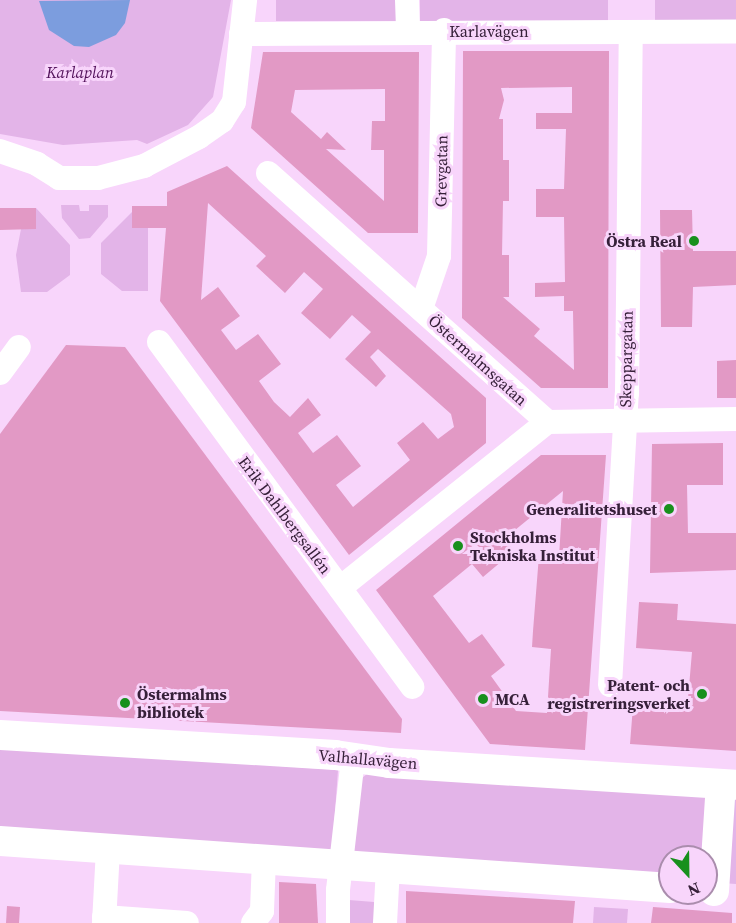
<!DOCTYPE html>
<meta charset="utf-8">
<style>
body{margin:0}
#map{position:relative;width:736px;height:923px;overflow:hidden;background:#f8d5fb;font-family:"Source Serif 4",serif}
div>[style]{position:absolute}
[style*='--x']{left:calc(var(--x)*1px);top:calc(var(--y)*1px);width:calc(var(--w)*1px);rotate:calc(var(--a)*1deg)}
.green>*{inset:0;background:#e3b4e8}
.water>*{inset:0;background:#7c9dde}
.building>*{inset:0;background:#e299c5}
.minor>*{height:24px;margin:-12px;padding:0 12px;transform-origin:12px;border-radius:12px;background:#fff}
.major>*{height:30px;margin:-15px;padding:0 15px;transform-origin:15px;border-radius:15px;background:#fff}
.dots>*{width:16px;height:16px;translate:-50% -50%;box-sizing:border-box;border:3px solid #f8d5fb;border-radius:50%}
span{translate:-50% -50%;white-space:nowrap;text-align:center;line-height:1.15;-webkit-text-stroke:6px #f8d5fb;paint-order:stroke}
.street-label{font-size:16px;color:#362039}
.park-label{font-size:16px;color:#510f59;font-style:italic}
.poi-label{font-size:16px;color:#362039;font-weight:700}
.right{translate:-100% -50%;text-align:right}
.left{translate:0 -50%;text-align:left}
.north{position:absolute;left:658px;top:845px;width:60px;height:60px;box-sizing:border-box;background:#f8d5fb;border:2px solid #aa8dad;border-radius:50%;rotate:158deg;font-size:16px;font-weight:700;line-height:24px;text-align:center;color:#362039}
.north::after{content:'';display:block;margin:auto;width:21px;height:27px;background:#18901d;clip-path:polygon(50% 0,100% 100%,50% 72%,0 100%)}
</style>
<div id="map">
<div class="green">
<i style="clip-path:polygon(0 0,231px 0,213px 97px,188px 125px,147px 144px,137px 140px,63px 145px,0 134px)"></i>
<i style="clip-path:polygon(276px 0,397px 0,397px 21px,276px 21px)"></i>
<i style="clip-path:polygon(420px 0,608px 0,608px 23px,420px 21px)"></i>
<i style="clip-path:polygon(655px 0,736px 0,736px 23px,655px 24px)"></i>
<i style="clip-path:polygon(61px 205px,79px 205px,80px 211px,89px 211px,89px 205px,108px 205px,108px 217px,90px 238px,79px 239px,62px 218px)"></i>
<i style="clip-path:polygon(36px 208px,70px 245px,70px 275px,47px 292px,21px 292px,16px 255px,21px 229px,36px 229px)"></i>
<i style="clip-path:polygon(132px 212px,132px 228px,148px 228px,148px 291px,122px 291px,101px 274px,101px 243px)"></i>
<i style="clip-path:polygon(0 747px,338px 770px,332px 854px,0 831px)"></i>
<i style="clip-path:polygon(367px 774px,736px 797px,736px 884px,706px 882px,706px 857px,670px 857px,670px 879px,352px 858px,362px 778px)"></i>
<i style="clip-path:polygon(349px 900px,374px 902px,374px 923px,349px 923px)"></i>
<i style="clip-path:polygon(594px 907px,628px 909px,627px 923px,593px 923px)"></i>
</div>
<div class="water">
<i style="clip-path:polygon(130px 0,125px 23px,116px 35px,89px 47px,74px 46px,49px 30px,39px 1px)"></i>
</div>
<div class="building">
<i style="clip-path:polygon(evenodd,463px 51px,609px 51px,608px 388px,541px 388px,462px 318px,463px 51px,572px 87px,572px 113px,536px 113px,536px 129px,566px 129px,564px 189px,536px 189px,536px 217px,564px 217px,565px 282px,535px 283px,535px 297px,564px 296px,564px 311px,573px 311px,574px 370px,534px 336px,540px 329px,503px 297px,509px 297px,509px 255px,502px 255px,503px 201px,509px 201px,509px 160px,503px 160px,503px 119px,499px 119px,504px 100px,501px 88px,572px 87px)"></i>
<i style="clip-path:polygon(evenodd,263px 52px,419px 52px,418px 233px,368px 233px,251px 128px,263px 52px,385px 89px,385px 121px,372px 121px,371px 150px,384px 150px,384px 201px,326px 149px,346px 150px,327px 132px,321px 139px,291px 112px,295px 90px,385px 89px)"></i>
<i style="clip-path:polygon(evenodd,227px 166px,486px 398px,486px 443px,349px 555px,160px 301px,166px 228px,132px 228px,132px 206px,167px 206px,167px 192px,227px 166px,208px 203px,266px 256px,256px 266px,285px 293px,304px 272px,323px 289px,301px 313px,330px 339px,352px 315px,371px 332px,345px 359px,376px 387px,386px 376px,370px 357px,378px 349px,451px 414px,454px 427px,438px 439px,423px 422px,397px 443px,410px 460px,353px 507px,336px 485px,361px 466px,337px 435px,313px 453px,298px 433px,321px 415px,308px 398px,290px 417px,274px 402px,259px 381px,281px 364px,258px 334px,236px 350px,221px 330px,240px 316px,218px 287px,201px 300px,208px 203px)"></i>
<i style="clip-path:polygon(0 208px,36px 208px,36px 229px,0 230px)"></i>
<i style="clip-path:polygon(660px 210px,692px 210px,693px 251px,736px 251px,736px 285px,693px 287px,692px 327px,661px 327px)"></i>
<i style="clip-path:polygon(66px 345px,125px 347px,402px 719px,401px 733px,0 711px,0 434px)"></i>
<i style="clip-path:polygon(736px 360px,736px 398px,717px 398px,717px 361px)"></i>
<i style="clip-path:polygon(723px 443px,723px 485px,687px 485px,688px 533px,736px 533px,736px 570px,650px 573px,652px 444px)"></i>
<i style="clip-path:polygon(evenodd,541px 455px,606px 455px,585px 750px,490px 744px,376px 590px,541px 455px,563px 491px,559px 557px,539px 555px,533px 631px,532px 647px,551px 649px,547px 713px,516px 711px,491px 676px,505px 665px,482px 634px,469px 643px,433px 596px,472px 564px,483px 577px,514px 551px,504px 539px,563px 491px)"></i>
<i style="clip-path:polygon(639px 602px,678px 604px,677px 620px,736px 624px,736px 751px,630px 744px,633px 706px,687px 710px,692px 652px,636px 648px)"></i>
<i style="clip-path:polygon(279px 882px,316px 884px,318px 923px,279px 923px)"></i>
<i style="clip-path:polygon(406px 891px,575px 901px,573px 923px,406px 923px)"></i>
<i style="clip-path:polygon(7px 906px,20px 907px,19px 923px,6px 923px)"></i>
<i style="clip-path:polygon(653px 907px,732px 913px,732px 923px,651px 923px)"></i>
</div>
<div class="minor">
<i style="--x:407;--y:0;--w:31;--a:88"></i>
<i style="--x:241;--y:34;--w:495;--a:-0.3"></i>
<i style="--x:0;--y:151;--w:39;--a:19"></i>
<i style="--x:37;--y:164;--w:26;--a:32"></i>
<i style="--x:59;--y:178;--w:39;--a:0"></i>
<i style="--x:98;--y:178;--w:48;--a:-14.6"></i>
<i style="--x:144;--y:166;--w:62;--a:-27.8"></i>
<i style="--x:199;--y:137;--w:28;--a:-35"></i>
<i style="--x:222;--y:121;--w:22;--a:-58"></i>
<i style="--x:234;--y:102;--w:103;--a:-83.8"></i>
<i style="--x:268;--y:173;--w:374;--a:41.7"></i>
<i style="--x:547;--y:422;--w:189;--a:-0.9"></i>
<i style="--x:421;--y:309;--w:56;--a:-71.2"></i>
<i style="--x:439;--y:256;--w:226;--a:-88.7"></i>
<i style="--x:159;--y:342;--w:428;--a:53.7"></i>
<i style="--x:0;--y:373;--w:32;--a:-54"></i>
<i style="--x:340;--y:588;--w:265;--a:-38.7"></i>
<i style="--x:610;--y:685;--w:292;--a:-86.7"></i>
<i style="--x:627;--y:393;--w:361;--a:-89.4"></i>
<i style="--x:104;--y:917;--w:83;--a:4.1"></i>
<i style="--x:104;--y:923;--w:73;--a:-86.9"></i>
<i style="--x:253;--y:923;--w:15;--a:-53"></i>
<i style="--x:262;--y:911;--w:51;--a:-87.8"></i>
<i style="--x:338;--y:923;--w:33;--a:-90"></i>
<i style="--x:338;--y:890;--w:133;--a:-83.5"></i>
<i style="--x:385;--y:923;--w:55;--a:-86.9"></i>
</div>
<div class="major">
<i style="--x:0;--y:735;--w:336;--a:3.4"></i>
<i style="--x:335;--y:755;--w:55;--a:8.4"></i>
<i style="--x:389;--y:763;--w:348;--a:3.6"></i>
<i style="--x:0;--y:841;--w:672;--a:4.01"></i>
<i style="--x:714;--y:891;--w:107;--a:-86.3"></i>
</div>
<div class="dots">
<i style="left:694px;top:241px;background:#18901d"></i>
<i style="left:669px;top:509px;background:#18901d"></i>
<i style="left:458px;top:546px;background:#18901d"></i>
<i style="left:702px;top:694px;background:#18901d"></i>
<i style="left:483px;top:699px;background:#18901d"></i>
<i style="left:125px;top:703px;background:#18901d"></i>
</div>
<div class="street-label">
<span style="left:489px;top:31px">Karlavägen</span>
<span style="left:441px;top:171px;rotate:-89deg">Grevgatan</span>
<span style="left:626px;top:359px;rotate:-89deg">Skeppargatan</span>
<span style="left:478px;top:360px;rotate:42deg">Östermalmsgatan</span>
<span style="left:285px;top:515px;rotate:53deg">Erik Dahlbergsallén</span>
<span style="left:368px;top:759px;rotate:5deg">Valhallavägen</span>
</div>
<div class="park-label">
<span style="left:80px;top:72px">Karlaplan</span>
</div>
<div class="poi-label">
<span class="right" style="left:682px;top:241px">Östra Real</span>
<span class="right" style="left:657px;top:509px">Generalitetshuset</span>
<span class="left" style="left:470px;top:546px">Stockholms<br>Tekniska Institut</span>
<span class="right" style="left:690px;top:694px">Patent- och<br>registreringsverket</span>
<span class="left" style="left:137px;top:703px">Östermalms<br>bibliotek</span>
<span class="left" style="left:495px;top:699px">MCA</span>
</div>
<div class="north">N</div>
</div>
